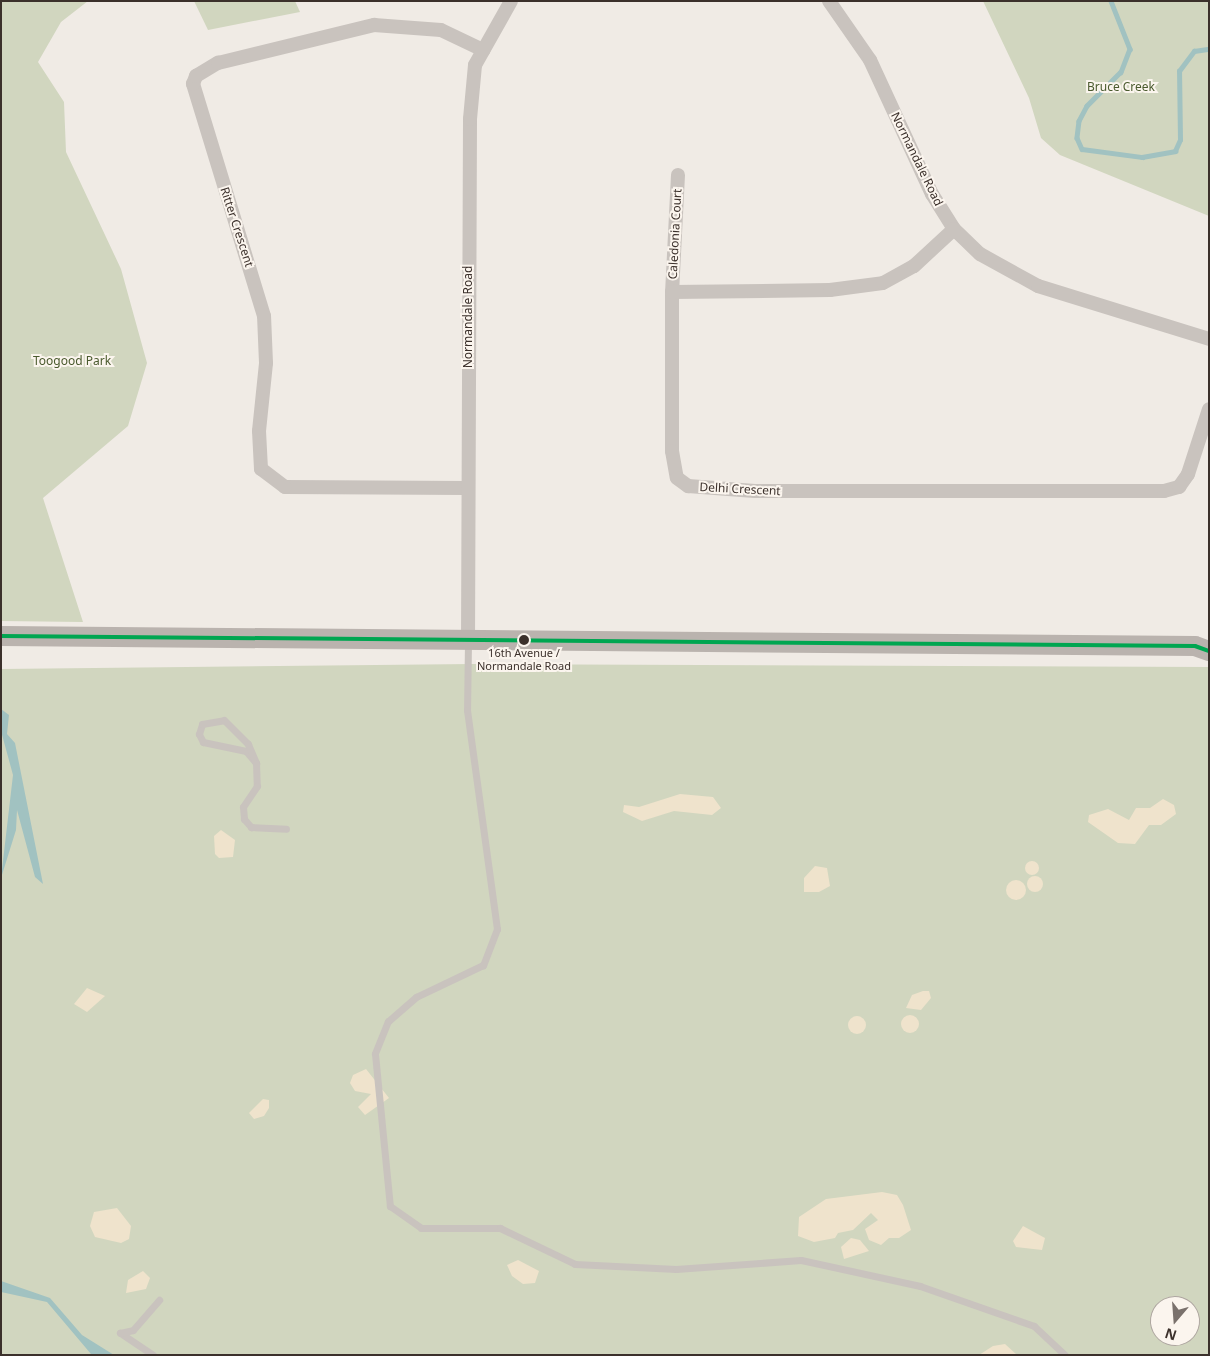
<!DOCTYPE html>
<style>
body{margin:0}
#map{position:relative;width:1210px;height:1356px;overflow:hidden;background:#f0ebe5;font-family:"Noto Sans",sans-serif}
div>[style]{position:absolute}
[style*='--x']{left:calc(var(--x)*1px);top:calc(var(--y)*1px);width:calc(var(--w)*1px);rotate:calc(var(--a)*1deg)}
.green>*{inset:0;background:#d1d6bf}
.sand>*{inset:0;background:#efe3cc}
.round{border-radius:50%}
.water>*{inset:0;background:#a1c2c1}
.stream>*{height:4.5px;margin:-2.25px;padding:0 2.25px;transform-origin:2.25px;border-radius:2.25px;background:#a1c2c1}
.service>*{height:7px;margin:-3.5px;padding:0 3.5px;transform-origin:3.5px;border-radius:3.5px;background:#c9c3be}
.minor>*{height:14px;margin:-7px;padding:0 7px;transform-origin:7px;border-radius:7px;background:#c9c3be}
.secondary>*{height:20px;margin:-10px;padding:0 10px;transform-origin:10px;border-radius:10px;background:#bab3ae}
.bus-1>*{height:4px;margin:-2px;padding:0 2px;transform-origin:2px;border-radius:2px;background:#00a651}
.dots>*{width:14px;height:14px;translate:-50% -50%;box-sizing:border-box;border:2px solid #fbf5ee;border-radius:50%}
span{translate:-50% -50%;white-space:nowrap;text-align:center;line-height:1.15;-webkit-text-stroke:4px #fbf5ee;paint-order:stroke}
.bus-label{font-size:11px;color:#3b302b}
.park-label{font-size:12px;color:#4a5a2e}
.street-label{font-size:12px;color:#3b302b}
.frame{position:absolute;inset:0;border:2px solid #3b302b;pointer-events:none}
.north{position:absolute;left:1150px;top:1296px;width:50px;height:50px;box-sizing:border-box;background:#fbf5ee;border:1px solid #aea6a0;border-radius:50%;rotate:198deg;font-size:14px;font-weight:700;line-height:20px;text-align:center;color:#3b302b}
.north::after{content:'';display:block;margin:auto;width:18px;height:22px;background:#7a716c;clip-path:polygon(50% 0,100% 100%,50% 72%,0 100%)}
</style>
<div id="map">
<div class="green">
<i style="clip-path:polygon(1px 1px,88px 1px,61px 22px,38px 62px,64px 102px,66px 152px,121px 269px,147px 363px,128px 426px,43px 498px,83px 622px,1px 621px)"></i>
<i style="clip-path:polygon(194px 1px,295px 1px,300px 12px,208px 30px)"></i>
<i style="clip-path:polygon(983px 1px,1209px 1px,1209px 216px,1060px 155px,1041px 138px,1029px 98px)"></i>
<i style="clip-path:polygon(evenodd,473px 664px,1209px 667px,1209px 1355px,1px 1355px,1px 669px,473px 664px,1160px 1306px,1190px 1306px,1190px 1336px,1160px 1336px,1160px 1306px)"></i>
</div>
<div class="sand">
<i style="clip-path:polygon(680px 794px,713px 797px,721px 808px,712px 815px,674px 811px,642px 821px,623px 812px,624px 805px,639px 807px)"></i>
<i style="clip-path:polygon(1163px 799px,1174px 805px,1176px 814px,1161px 825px,1149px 825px,1135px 844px,1118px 843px,1088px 822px,1089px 815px,1108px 809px,1129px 820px,1136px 808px,1150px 808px)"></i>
<i style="clip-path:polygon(221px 830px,235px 840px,233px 857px,219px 858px,215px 854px,214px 836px)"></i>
<i class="round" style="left:1025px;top:861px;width:14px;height:14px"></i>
<i style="clip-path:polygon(815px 866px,827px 868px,830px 886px,819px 892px,804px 892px,804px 878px)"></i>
<i class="round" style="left:1027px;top:876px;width:16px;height:16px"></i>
<i class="round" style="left:1006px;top:880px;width:20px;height:20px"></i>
<i style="clip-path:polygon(87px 988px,105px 996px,87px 1012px,74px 1004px)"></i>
<i style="clip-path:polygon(923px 991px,929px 991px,931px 998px,921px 1010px,906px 1008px,912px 995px)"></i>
<i class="round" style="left:901px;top:1015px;width:18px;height:18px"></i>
<i class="round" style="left:848px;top:1016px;width:18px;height:18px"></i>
<i style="clip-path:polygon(366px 1069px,389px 1098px,365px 1115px,358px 1107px,371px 1094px,355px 1091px,350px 1083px,353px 1075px)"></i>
<i style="clip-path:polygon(263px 1099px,269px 1100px,269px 1108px,264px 1116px,254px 1119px,249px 1113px)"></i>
<i style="clip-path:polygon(882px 1192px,897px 1195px,903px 1205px,911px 1230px,899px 1238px,889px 1238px,881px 1245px,869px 1240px,865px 1229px,878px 1220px,871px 1213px,853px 1230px,838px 1233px,835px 1238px,814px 1242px,798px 1236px,799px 1217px,826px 1199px)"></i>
<i style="clip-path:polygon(117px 1208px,131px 1226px,129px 1239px,121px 1243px,95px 1237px,90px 1226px,94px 1212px)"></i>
<i style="clip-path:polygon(1023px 1226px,1045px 1238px,1042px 1250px,1016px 1247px,1013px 1241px)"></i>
<i style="clip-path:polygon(851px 1238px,860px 1240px,869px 1251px,844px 1259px,841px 1247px)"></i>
<i style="clip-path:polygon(518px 1260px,539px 1271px,535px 1283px,523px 1284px,512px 1276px,507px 1265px)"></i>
<i style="clip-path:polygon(143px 1271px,150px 1278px,146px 1289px,126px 1293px,128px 1280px)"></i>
<i style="clip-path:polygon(1005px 1344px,1017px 1355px,979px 1355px,993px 1346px)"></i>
</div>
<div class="water">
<i style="clip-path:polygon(1px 709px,9px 715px,7px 734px,15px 743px,43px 884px,35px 877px,17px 810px,16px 830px,1px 878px,13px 775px,1px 731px)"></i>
<i style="clip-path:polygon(1px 1281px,50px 1298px,82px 1335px,114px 1355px,91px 1354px,47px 1302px,1px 1292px)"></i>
</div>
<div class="stream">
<i style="--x:1111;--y:1;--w:52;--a:68.4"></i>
<i style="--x:1130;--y:49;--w:25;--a:111"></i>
<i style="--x:1121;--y:72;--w:48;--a:135"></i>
<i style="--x:1087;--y:106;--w:17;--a:118"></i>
<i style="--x:1079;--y:121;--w:17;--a:97"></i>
<i style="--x:1077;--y:138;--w:12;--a:66"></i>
<i style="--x:1082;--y:149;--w:61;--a:7.6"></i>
<i style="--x:1142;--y:157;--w:34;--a:-10"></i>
<i style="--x:1175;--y:151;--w:12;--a:-66"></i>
<i style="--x:1180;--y:140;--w:69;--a:-90.8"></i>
<i style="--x:1179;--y:71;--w:25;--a:-53"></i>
<i style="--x:1194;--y:51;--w:15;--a:-8"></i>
</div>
<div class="service">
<i style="--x:468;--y:642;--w:68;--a:90.8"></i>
<i style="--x:467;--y:710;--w:221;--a:82.2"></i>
<i style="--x:497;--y:929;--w:39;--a:111"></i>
<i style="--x:483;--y:965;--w:74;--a:154.5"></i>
<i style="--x:416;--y:997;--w:37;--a:139"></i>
<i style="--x:388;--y:1021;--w:35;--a:112"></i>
<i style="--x:375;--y:1054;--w:153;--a:84.4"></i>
<i style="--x:390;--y:1206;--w:38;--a:35"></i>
<i style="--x:421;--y:1228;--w:79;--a:0"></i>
<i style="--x:500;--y:1228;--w:83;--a:25.6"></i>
<i style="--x:575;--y:1264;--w:101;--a:2.8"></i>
<i style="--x:676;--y:1269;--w:125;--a:-4.1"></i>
<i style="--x:801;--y:1260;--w:122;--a:12.3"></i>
<i style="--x:920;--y:1286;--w:121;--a:19.3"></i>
<i style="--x:1034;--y:1326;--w:42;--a:43.1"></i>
<i style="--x:256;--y:763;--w:16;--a:-130"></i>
<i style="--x:246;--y:751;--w:44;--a:-168.2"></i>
<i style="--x:203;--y:742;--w:9;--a:-117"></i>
<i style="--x:199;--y:734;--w:10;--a:-73"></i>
<i style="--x:202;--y:724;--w:22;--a:-10"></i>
<i style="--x:224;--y:720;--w:34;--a:45"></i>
<i style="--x:248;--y:744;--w:21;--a:67"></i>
<i style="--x:256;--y:763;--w:23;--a:88"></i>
<i style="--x:257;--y:786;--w:25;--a:124"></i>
<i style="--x:243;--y:807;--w:12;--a:85"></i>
<i style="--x:244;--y:819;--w:11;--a:49"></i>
<i style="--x:251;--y:827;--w:35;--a:3"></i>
<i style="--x:153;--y:1355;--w:40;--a:-146"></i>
<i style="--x:120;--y:1333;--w:13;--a:-13"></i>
<i style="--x:133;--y:1330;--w:40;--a:-49"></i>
</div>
<div class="minor">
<i style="--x:829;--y:1;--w:72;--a:55.2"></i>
<i style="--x:870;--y:60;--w:148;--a:65.2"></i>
<i style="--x:932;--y:194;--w:41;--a:57.8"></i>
<i style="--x:954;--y:229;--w:36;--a:44"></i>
<i style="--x:980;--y:254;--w:66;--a:28.9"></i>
<i style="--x:1038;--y:286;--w:179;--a:17.2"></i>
<i style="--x:678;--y:175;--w:117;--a:92.9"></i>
<i style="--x:672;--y:292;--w:159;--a:90"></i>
<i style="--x:672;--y:451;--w:27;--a:80"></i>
<i style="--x:677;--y:478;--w:14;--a:36"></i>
<i style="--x:688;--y:486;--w:67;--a:4.3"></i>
<i style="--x:755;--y:491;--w:409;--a:0"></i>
<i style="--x:1164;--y:491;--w:16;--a:-15"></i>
<i style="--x:1179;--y:487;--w:16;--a:-55"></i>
<i style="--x:1188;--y:474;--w:68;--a:-72.1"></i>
<i style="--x:672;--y:292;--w:158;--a:-0.7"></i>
<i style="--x:830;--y:290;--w:53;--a:-7.5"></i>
<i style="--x:883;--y:283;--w:35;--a:-29"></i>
<i style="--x:914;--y:266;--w:54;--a:-42.8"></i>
<i style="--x:466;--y:488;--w:181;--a:-179.7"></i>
<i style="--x:285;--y:487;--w:30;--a:-143"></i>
<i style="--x:261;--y:469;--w:38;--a:-93"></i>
<i style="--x:259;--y:431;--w:68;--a:-84.1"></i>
<i style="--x:266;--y:363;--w:47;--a:-92.4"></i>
<i style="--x:264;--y:316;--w:243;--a:-107"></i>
<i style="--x:193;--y:84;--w:9;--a:-69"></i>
<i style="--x:196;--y:76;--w:26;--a:-31"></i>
<i style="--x:218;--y:63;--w:161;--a:-13.7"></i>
<i style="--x:374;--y:25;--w:67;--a:4.3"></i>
<i style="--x:441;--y:30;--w:47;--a:25.5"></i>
<i style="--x:468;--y:642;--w:523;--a:-89.78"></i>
<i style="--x:470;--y:119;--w:54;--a:-84.7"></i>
<i style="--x:475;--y:65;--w:73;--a:-60.6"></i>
</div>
<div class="secondary">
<i style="--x:1;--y:636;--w:1194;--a:0.48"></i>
<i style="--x:1195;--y:646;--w:15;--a:20"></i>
</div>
<div class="bus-1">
<i style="--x:1;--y:636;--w:1194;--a:0.48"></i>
<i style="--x:1195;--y:646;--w:15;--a:20"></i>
</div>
<div class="dots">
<i style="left:524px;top:640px;background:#3b302b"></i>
</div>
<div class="bus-label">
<span style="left:524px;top:660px">16th Avenue /<br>Normandale Road</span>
</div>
<div class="park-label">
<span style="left:1121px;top:87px">Bruce Creek</span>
<span style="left:72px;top:361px">Toogood Park</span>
</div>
<div class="street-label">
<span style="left:917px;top:159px;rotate:64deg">Normandale Road</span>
<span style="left:237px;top:227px;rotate:72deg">Ritter Crescent</span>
<span style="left:675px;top:234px;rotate:-87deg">Caledonia Court</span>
<span style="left:468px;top:317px;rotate:-90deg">Normandale Road</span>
<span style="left:740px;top:489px;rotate:3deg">Delhi Crescent</span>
</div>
<div class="frame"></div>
<div class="north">N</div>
</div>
